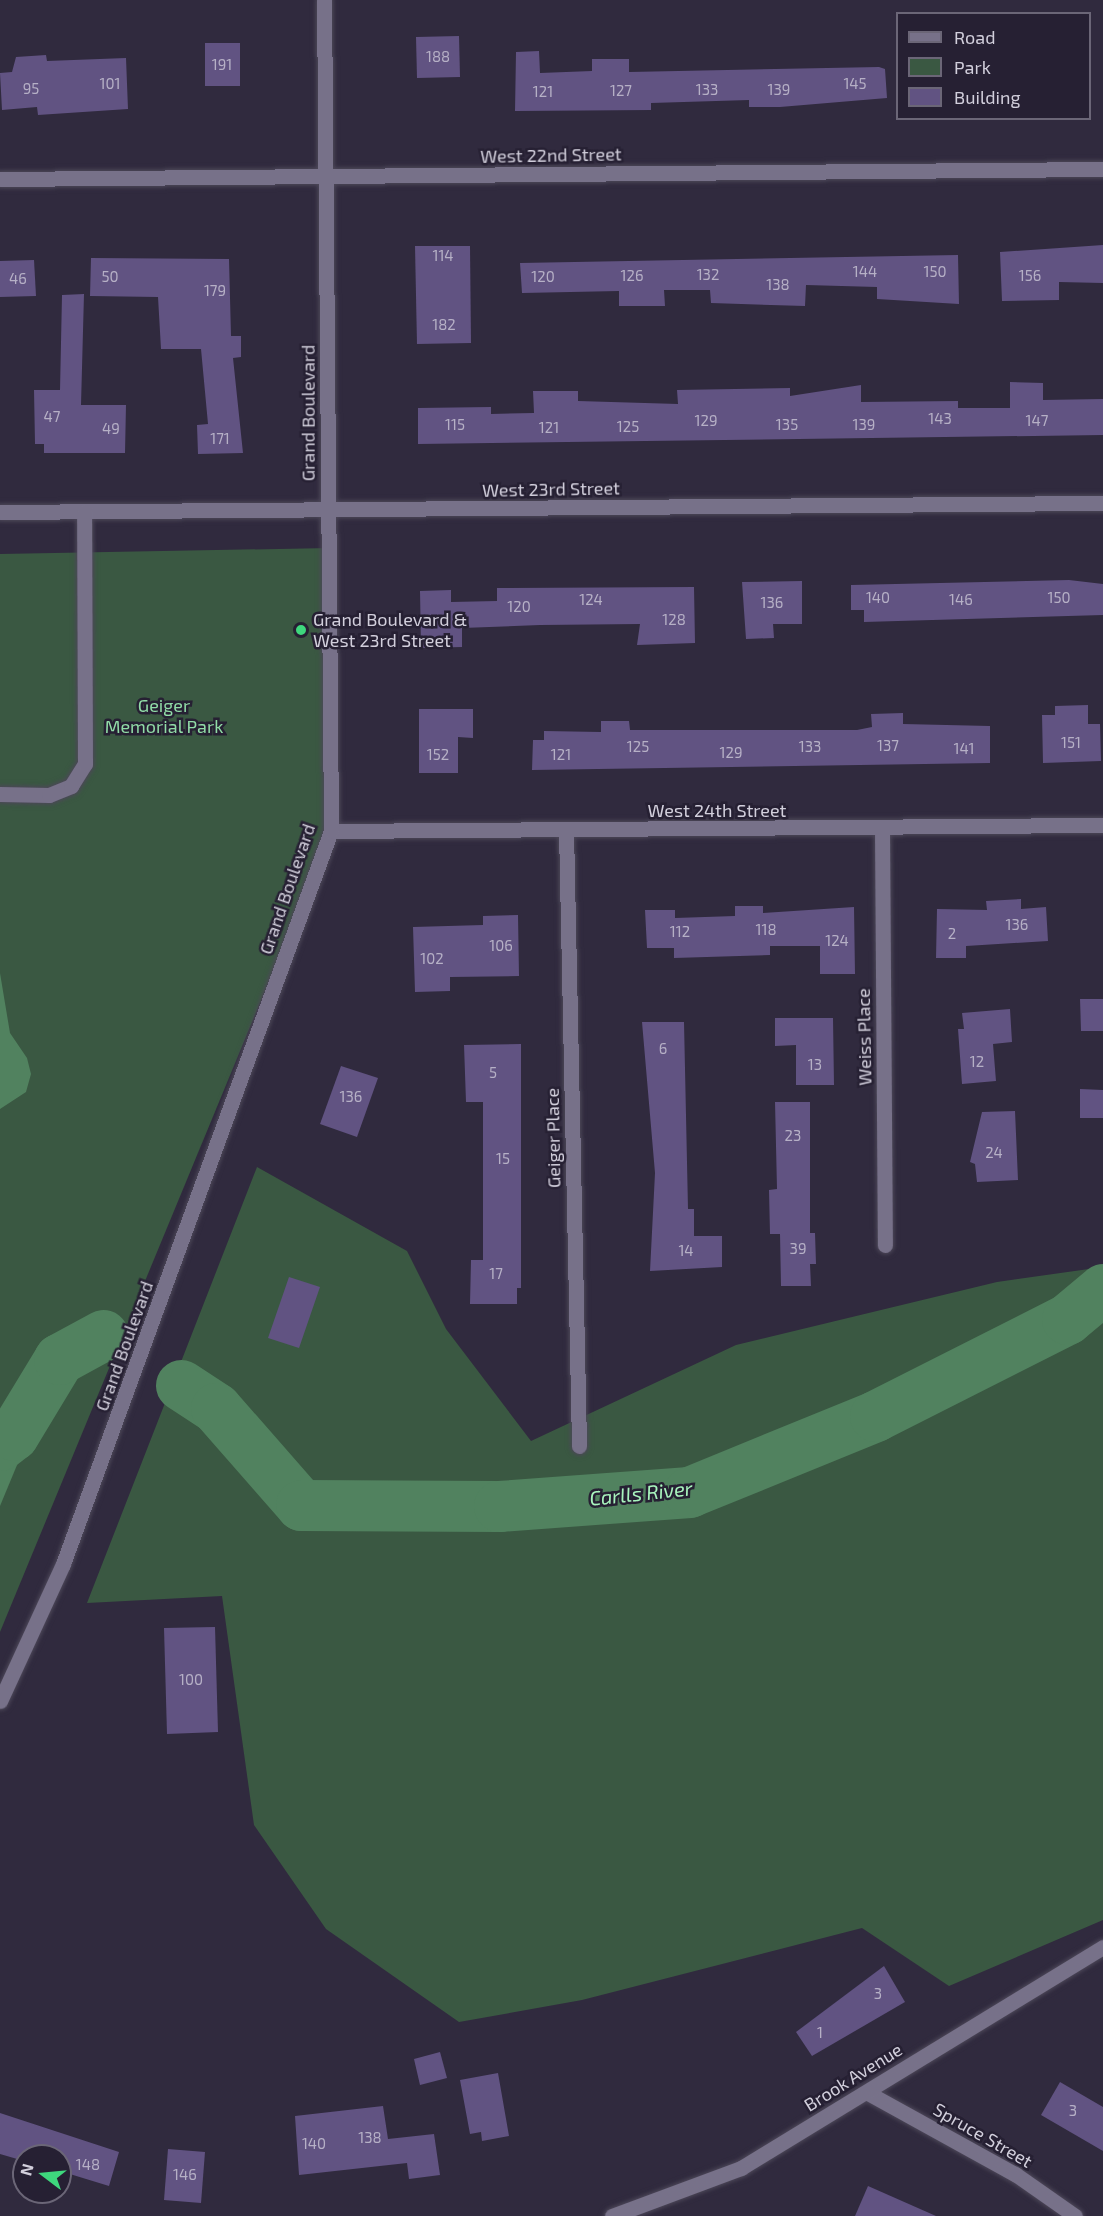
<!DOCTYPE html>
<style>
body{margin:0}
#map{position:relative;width:1103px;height:2216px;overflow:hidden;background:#302a3e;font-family:"Exo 2",sans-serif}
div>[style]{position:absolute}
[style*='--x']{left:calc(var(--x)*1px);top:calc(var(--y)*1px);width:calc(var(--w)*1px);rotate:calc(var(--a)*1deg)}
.green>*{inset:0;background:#3a5842}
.water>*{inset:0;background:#51825f}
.river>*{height:51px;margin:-25.5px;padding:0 25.5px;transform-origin:25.5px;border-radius:25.5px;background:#51825f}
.building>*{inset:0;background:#615382}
.roads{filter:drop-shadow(0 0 2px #4c4758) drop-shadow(0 0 2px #4c4758)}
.minor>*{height:15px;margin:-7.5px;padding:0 7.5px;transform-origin:7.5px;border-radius:7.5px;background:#777189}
.dots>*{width:16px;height:16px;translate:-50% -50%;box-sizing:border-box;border:3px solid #262033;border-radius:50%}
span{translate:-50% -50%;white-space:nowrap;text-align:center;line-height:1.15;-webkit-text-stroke:5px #262033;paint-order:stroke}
.number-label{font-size:15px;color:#b6b0c6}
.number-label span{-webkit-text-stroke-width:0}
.street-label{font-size:18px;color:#d2cfdc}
.poi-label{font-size:18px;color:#d2cfdc}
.left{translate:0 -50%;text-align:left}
.park-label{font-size:18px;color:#91dca7}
.water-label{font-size:20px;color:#a9f5be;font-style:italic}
.legend{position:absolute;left:896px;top:12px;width:195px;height:108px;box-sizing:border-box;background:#262033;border:2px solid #6b6677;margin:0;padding:8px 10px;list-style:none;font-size:18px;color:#d2cfdc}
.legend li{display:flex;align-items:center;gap:12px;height:30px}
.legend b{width:30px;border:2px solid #6b6677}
.north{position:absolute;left:12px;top:2144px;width:60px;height:60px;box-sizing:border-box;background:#262033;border:2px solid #6b6677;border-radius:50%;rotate:286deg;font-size:16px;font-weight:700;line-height:24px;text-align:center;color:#d2cfdc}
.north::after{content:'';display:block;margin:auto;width:21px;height:27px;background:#3ed77d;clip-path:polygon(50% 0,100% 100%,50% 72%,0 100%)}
</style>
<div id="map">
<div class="green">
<i style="clip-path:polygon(330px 548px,331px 831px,0 1632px,0 554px)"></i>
<i style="clip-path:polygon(257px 1167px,407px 1251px,446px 1329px,531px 1441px,736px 1345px,997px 1282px,1103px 1267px,1103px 1920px,949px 1986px,862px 1928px,582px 2000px,459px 2022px,326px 1929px,254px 1825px,222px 1596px,87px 1603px)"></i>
</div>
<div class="water">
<i style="clip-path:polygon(0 973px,10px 1033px,27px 1058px,31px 1074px,26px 1092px,0 1109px)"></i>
<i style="clip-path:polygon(0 1432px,13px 1435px,22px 1453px,0 1506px)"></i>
</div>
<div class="river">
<i style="--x:181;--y:1385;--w:42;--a:33.3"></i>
<i style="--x:216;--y:1408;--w:129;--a:48.8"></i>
<i style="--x:301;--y:1505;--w:198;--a:0.3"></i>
<i style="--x:499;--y:1506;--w:191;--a:-4.2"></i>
<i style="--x:689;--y:1492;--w:201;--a:-22.2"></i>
<i style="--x:875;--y:1416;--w:215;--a:-26.8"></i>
<i style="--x:1067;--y:1319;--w:47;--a:-39.8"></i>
<i style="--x:0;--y:1445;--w:16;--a:-38"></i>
<i style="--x:13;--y:1435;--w:89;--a:-58.8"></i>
<i style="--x:59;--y:1359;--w:50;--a:-28.6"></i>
</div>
<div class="building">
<i style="clip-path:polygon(459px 36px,460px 77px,417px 78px,416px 37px)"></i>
<i style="clip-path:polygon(205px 43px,240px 43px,240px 86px,205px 86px)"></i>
<i style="clip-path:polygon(539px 51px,540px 73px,592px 71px,592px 59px,629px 59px,629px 72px,879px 67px,885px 69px,887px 98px,780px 107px,749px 107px,749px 100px,651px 103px,651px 110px,515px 111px,516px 52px)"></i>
<i style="clip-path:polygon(46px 55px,47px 61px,126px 58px,128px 109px,38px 115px,37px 107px,2px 110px,0 73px,12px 72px,16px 57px)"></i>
<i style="clip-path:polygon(1103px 245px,1103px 283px,1059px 282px,1059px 300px,1002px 301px,1000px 252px)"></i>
<i style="clip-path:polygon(415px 246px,470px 246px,471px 343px,417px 344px)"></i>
<i style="clip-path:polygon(958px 255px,959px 304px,877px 299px,877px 287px,806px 285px,805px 306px,711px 303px,710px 290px,664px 290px,665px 306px,619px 306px,619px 291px,522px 293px,520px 263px)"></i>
<i style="clip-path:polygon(91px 258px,229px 259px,231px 336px,241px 336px,241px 357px,233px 358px,243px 453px,198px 454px,197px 425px,208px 424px,201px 349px,161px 349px,158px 297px,90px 296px)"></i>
<i style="clip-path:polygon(34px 260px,36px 296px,0 297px,0 261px)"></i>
<i style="clip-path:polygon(84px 294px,81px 405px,126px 405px,125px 453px,44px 453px,44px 444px,35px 444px,34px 390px,60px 390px,62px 295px)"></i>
<i style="clip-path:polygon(1010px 382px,1043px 383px,1043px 400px,1103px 399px,1103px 435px,418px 444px,418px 408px,491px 407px,491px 414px,534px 413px,533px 391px,578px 391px,578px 401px,678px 404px,677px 390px,790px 388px,790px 396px,861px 385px,861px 402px,958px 401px,958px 408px,1010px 408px)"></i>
<i style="clip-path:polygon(1069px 580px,1103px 584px,1103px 615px,864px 622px,864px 610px,851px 610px,851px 585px)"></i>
<i style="clip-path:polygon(802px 581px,802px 624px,773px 624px,774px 638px,746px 639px,742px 582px)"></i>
<i style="clip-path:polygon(694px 587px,695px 643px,637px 645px,640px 624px,540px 625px,462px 628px,462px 647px,421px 648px,420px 591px,451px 590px,451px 602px,497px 601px,497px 588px)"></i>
<i style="clip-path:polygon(1088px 705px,1088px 724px,1100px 724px,1101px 761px,1043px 763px,1042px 715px,1055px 715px,1055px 706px)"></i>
<i style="clip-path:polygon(419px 709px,473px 709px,473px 738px,458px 737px,458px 773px,419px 773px)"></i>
<i style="clip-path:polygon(903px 713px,903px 724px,990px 726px,990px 763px,532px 770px,533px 740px,544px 740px,544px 731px,601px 732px,601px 721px,629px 721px,630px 730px,857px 730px,872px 727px,871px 714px)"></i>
<i style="clip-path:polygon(1021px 899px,1021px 909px,1046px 907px,1048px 941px,966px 946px,966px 958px,936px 958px,937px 909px,987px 910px,986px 901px)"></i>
<i style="clip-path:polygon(735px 906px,763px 906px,763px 913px,854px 907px,855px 974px,820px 974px,820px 946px,770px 946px,770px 955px,674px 958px,674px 948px,647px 948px,645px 910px,675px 910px,675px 918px,735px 916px)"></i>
<i style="clip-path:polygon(518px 915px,519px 976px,450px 977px,450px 991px,415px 992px,413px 927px,483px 925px,483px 916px)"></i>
<i style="clip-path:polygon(1080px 999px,1103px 999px,1103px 1031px,1081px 1031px)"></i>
<i style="clip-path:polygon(1010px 1009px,1012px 1042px,993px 1044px,996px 1081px,962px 1084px,958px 1029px,964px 1029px,962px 1013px)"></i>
<i style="clip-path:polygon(775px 1018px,833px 1018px,834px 1085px,796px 1085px,796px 1045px,775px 1046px)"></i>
<i style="clip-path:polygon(642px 1022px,684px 1022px,688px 1209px,694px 1209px,694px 1236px,722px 1236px,722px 1267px,650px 1271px,655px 1173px)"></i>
<i style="clip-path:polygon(521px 1044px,521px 1288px,517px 1288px,517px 1304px,470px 1304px,471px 1260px,483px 1260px,483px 1102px,466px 1102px,464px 1045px)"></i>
<i style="clip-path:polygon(341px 1066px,378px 1078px,357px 1137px,320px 1124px)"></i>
<i style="clip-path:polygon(1080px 1089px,1103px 1090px,1103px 1118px,1080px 1118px)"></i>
<i style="clip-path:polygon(775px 1102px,810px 1102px,810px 1233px,815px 1233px,816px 1264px,810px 1264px,811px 1286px,781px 1286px,780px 1234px,770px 1234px,769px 1190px,777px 1189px)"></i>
<i style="clip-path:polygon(1015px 1111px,1018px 1180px,977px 1182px,975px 1164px,970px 1162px,982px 1112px)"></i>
<i style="clip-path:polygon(289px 1277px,320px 1287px,299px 1348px,268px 1338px)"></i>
<i style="clip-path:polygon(215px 1627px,218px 1732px,167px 1734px,164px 1628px)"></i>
<i style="clip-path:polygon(884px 1966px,905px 2002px,812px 2056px,796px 2032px)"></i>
<i style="clip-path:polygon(440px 2052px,447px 2078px,420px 2085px,414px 2059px)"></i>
<i style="clip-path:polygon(498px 2073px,509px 2136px,482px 2141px,481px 2132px,470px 2134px,460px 2080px)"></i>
<i style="clip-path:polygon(1060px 2082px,1103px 2107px,1103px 2151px,1041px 2115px)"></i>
<i style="clip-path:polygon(383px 2106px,388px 2139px,434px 2134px,440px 2175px,409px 2179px,407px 2163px,299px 2175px,295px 2116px)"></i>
<i style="clip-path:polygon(0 2113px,119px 2152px,109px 2186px,60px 2171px,60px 2156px,24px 2156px,24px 2161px,0 2154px)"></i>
<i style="clip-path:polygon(168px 2149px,205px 2152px,201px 2203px,164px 2200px)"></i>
<i style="clip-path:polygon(868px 2186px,936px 2216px,855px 2216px)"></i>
</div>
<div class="roads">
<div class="minor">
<i style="--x:0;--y:179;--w:1103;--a:-0.52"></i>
<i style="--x:0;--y:512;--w:1103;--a:-0.47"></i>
<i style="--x:0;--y:794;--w:49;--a:1.2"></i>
<i style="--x:49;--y:795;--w:24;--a:-22"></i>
<i style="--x:71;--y:786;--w:26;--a:-58"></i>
<i style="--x:85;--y:764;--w:252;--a:-90.2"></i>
<i style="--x:566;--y:829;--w:617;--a:88.79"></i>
<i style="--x:882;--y:829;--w:416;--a:89.6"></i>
<i style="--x:331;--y:831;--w:772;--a:-0.45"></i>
<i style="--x:0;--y:1701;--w:151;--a:-65.3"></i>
<i style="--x:63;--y:1564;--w:780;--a:-69.92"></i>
<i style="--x:331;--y:831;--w:831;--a:-90.48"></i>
<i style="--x:868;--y:2093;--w:168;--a:28.9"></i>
<i style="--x:1015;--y:2174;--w:73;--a:35"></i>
<i style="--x:612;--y:2216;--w:138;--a:-20.4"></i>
<i style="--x:741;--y:2168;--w:424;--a:-31.4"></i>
</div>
</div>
<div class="dots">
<i style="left:301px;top:630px;background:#3ed77d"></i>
</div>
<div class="number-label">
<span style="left:438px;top:57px">188</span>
<span style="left:222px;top:65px">191</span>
<span style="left:110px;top:84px">101</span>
<span style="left:855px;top:84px">145</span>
<span style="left:31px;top:89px">95</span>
<span style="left:707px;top:90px">133</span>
<span style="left:779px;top:90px">139</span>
<span style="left:621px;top:91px">127</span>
<span style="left:543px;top:92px">121</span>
<span style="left:443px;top:256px">114</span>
<span style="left:865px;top:272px">144</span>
<span style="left:935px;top:272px">150</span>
<span style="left:708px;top:275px">132</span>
<span style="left:632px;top:276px">126</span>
<span style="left:1030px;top:276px">156</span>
<span style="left:110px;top:277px">50</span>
<span style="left:543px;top:277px">120</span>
<span style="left:18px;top:279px">46</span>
<span style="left:778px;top:285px">138</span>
<span style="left:215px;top:291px">179</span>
<span style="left:444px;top:325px">182</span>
<span style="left:52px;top:417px">47</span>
<span style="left:940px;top:419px">143</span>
<span style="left:706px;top:421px">129</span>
<span style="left:1037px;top:421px">147</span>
<span style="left:455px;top:425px">115</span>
<span style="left:787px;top:425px">135</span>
<span style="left:864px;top:425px">139</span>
<span style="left:628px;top:427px">125</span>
<span style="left:549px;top:428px">121</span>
<span style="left:111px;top:429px">49</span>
<span style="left:220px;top:439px">171</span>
<span style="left:878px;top:598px">140</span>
<span style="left:1059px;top:598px">150</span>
<span style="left:591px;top:600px">124</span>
<span style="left:961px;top:600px">146</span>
<span style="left:772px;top:603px">136</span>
<span style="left:519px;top:607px">120</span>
<span style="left:674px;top:620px">128</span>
<span style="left:1071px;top:743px">151</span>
<span style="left:888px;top:746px">137</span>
<span style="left:638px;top:747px">125</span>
<span style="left:810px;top:747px">133</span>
<span style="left:964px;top:749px">141</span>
<span style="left:731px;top:753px">129</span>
<span style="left:438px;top:755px">152</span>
<span style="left:561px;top:755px">121</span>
<span style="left:1017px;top:925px">136</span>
<span style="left:766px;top:930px">118</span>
<span style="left:680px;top:932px">112</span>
<span style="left:952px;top:934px">2</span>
<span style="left:837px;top:941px">124</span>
<span style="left:501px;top:946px">106</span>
<span style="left:432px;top:959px">102</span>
<span style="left:663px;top:1049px">6</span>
<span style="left:977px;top:1062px">12</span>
<span style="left:815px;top:1065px">13</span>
<span style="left:493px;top:1073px">5</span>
<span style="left:351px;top:1097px">136</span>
<span style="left:793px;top:1136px">23</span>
<span style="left:994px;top:1153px">24</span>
<span style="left:503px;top:1159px">15</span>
<span style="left:798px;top:1249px">39</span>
<span style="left:686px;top:1251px">14</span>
<span style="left:496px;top:1274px">17</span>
<span style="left:191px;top:1680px">100</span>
<span style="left:878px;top:1994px">3</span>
<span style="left:820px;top:2033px">1</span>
<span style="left:1073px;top:2111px">3</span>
<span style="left:370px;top:2138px">138</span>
<span style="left:314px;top:2144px">140</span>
<span style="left:88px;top:2165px">148</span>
<span style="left:185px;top:2175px">146</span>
</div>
<div class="street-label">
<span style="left:551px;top:155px;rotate:-1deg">West 22nd Street</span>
<span style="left:308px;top:413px;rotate:-90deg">Grand Boulevard</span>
<span style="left:551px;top:489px;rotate:-1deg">West 23rd Street</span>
<span style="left:717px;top:810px">West 24th Street</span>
<span style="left:287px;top:889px;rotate:-71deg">Grand Boulevard</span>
<span style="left:864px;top:1037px;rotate:-91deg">Weiss Place</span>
<span style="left:553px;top:1138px;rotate:-91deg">Geiger Place</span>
<span style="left:124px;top:1346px;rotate:-70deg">Grand Boulevard</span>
<span style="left:853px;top:2077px;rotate:-32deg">Brook Avenue</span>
<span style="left:983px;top:2135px;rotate:30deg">Spruce Street</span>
</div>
<div class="poi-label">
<span class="left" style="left:313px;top:630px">Grand Boulevard &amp;<br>West 23rd Street</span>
</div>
<div class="park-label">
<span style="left:164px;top:716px">Geiger<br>Memorial Park</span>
</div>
<div class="water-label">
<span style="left:641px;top:1493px;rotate:-6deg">Carlls River</span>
</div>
<ul class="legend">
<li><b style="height:8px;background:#777189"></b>Road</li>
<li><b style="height:16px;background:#3a5842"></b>Park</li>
<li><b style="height:16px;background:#615382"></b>Building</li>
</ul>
<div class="north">N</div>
</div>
